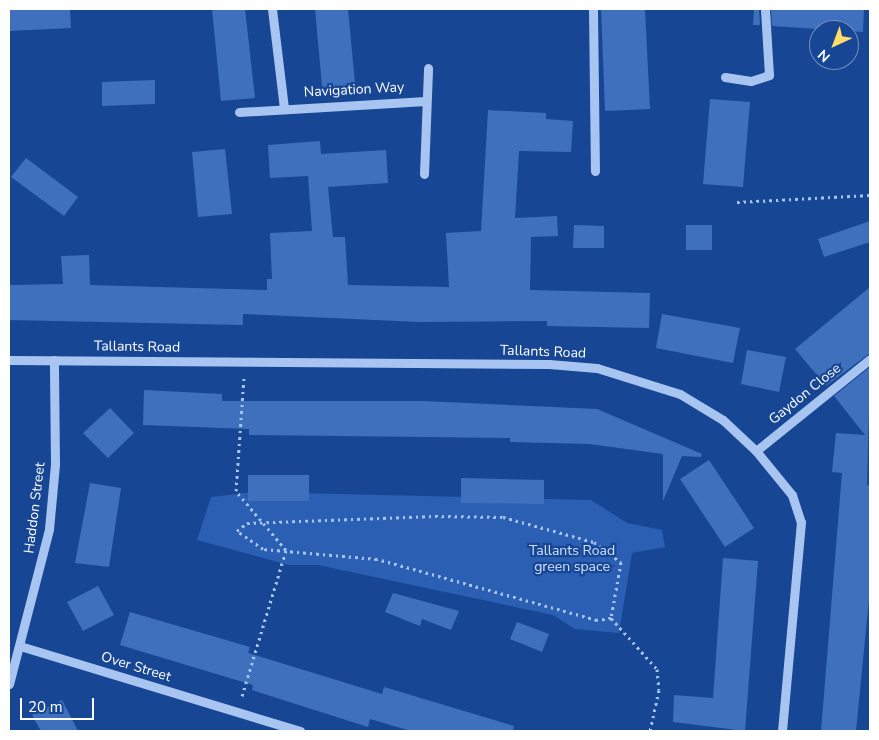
<!DOCTYPE html>
<style>
body{margin:0}
#map{position:relative;width:879px;height:740px;overflow:hidden;background:#174695;font-family:"Nunito Sans",sans-serif}
div>[style]{position:absolute}
[style*='--x']{left:calc(var(--x)*1px);top:calc(var(--y)*1px);width:calc(var(--w)*1px);rotate:calc(var(--a)*1deg)}
.green>*{inset:0;background:#2a5fb4}
.building>*{inset:0;background:#3f70bd}
.path>*{height:3px;margin-top:-1.5px;transform-origin:0;background:repeating-linear-gradient(90deg,#a8c5f1 0 2.5px,transparent 0 6.5px)}
.minor>*{height:9px;margin:-4.5px;padding:0 4.5px;transform-origin:4.5px;border-radius:4.5px;background:#a8c5f1}
span{translate:-50% -50%;white-space:nowrap;text-align:center;line-height:1.15;-webkit-text-stroke:4.5px #174695;paint-order:stroke}
.street-label{font-size:14px;color:#fff}
.park-label{font-size:14px;color:#cfe1fc}
.frame{position:absolute;inset:0;border:10px solid #fff;pointer-events:none}
.north{position:absolute;left:809px;top:20px;width:50px;height:50px;box-sizing:border-box;background:#174695;border:1px solid #7490bf;border-radius:50%;rotate:223deg;font-size:14px;font-weight:700;line-height:20px;text-align:center;color:#fff}
.north::after{content:'';display:block;margin:auto;width:18px;height:22px;background:#ffdd68;clip-path:polygon(50% 0,100% 100%,50% 72%,0 100%)}
.scale{position:absolute;left:20px;top:698px;width:74px;height:22px;box-sizing:border-box;border:2px solid #fff;border-top:0;padding-left:6px;font-size:15px;line-height:18px;white-space:nowrap;color:#fff;-webkit-text-stroke:4px #174695;paint-order:stroke}
</style>
<div id="map">
<div class="green">
<i style="clip-path:polygon(253px 492px,591px 500px,627px 523px,662px 530px,665px 547px,632px 553px,619px 633px,575px 629px,553px 615px,318px 565px,289px 565px,197px 540px,211px 497px)"></i>
</div>
<div class="building">
<i style="clip-path:polygon(9px 9px,70px 9px,71px 28px,9px 31px)"></i>
<i style="clip-path:polygon(212px 9px,245px 9px,255px 98px,221px 101px)"></i>
<i style="clip-path:polygon(315px 9px,348px 9px,356px 94px,323px 97px)"></i>
<i style="clip-path:polygon(601px 9px,645px 9px,650px 109px,605px 111px)"></i>
<i style="clip-path:polygon(754px 9px,759px 9px,760px 25px,753px 25px)"></i>
<i style="clip-path:polygon(771px 9px,864px 9px,863px 32px,772px 26px)"></i>
<i style="clip-path:polygon(155px 80px,155px 104px,102px 106px,102px 82px)"></i>
<i style="clip-path:polygon(710px 99px,750px 102px,743px 187px,703px 184px)"></i>
<i style="clip-path:polygon(488px 110px,546px 113px,546px 119px,573px 121px,571px 152px,519px 151px,515px 218px,557px 216px,558px 236px,531px 237px,530px 290px,650px 293px,649px 328px,547px 326px,547px 321px,419px 322px,243px 314px,243px 325px,9px 320px,9px 285px,63px 284px,61px 256px,89px 255px,90px 285px,267px 290px,267px 279px,272px 279px,270px 233px,312px 231px,308px 176px,270px 178px,268px 145px,320px 141px,321px 154px,386px 150px,388px 183px,328px 187px,333px 237px,345px 237px,348px 285px,449px 287px,446px 233px,481px 231px)"></i>
<i style="clip-path:polygon(225px 149px,232px 214px,198px 217px,192px 152px)"></i>
<i style="clip-path:polygon(26px 158px,78px 197px,64px 216px,11px 177px)"></i>
<i style="clip-path:polygon(870px 221px,870px 242px,824px 257px,818px 239px)"></i>
<i style="clip-path:polygon(574px 225px,604px 226px,604px 248px,573px 248px)"></i>
<i style="clip-path:polygon(686px 225px,712px 225px,712px 250px,686px 250px)"></i>
<i style="clip-path:polygon(870px 287px,870px 353px,826px 386px,795px 349px)"></i>
<i style="clip-path:polygon(662px 314px,740px 328px,733px 363px,656px 348px)"></i>
<i style="clip-path:polygon(747px 350px,786px 357px,779px 392px,741px 384px)"></i>
<i style="clip-path:polygon(870px 367px,867px 485px,870px 486px,870px 589px,856px 731px,821px 731px,842px 473px,832px 472px,836px 433px,865px 435px,834px 396px)"></i>
<i style="clip-path:polygon(144px 390px,222px 394px,222px 401px,423px 401px,597px 409px,702px 454px,701px 457px,682px 456px,663px 501px,663px 454px,589px 444px,510px 442px,510px 438px,249px 435px,249px 429px,143px 425px)"></i>
<i style="clip-path:polygon(110px 408px,134px 433px,108px 458px,83px 433px)"></i>
<i style="clip-path:polygon(709px 460px,754px 528px,725px 547px,680px 479px)"></i>
<i style="clip-path:polygon(248px 475px,309px 475px,309px 501px,248px 501px)"></i>
<i style="clip-path:polygon(461px 478px,544px 480px,544px 504px,461px 503px)"></i>
<i style="clip-path:polygon(90px 483px,121px 488px,109px 567px,75px 563px)"></i>
<i style="clip-path:polygon(723px 558px,758px 561px,745px 731px,673px 722px,674px 695px,713px 698px)"></i>
<i style="clip-path:polygon(98px 586px,114px 615px,83px 631px,67px 602px)"></i>
<i style="clip-path:polygon(393px 593px,459px 611px,451px 630px,422px 619px,420px 626px,385px 612px)"></i>
<i style="clip-path:polygon(130px 612px,250px 647px,248px 653px,382px 694px,384px 687px,514px 726px,513px 731px,411px 731px,370px 719px,368px 727px,252px 690px,253px 685px,120px 645px)"></i>
<i style="clip-path:polygon(517px 622px,549px 634px,542px 652px,510px 639px)"></i>
<i style="clip-path:polygon(62px 700px,78px 731px,41px 731px,32px 715px)"></i>
</div>
<div class="path">
<i style="--x:737;--y:202;--w:133;--a:-3"></i>
<i style="--x:435;--y:516;--w:68;--a:0.8"></i>
<i style="--x:503;--y:517;--w:94;--a:15.4"></i>
<i style="--x:594;--y:542;--w:34;--a:37"></i>
<i style="--x:621;--y:562;--w:57;--a:100.1"></i>
<i style="--x:611;--y:618;--w:14;--a:172"></i>
<i style="--x:597;--y:620;--w:228;--a:-164.5"></i>
<i style="--x:377;--y:559;--w:114;--a:-175"></i>
<i style="--x:263;--y:549;--w:32;--a:-145"></i>
<i style="--x:237;--y:531;--w:13;--a:-39"></i>
<i style="--x:247;--y:523;--w:188;--a:-2.1"></i>
<i style="--x:611;--y:618;--w:69;--a:48"></i>
<i style="--x:657;--y:669;--w:21;--a:85"></i>
<i style="--x:659;--y:690;--w:42;--a:102.4"></i>
<i style="--x:242;--y:696;--w:152;--a:-73.2"></i>
<i style="--x:286;--y:550;--w:77;--a:-130.3"></i>
<i style="--x:236;--y:491;--w:114;--a:-86"></i>
</div>
<div class="minor">
<i style="--x:272;--y:9;--w:100;--a:83.1"></i>
<i style="--x:593;--y:9;--w:162;--a:89.3"></i>
<i style="--x:725;--y:77;--w:26;--a:9"></i>
<i style="--x:751;--y:81;--w:19;--a:-18"></i>
<i style="--x:769;--y:75;--w:66;--a:-93.5"></i>
<i style="--x:239;--y:112;--w:187;--a:-3.4"></i>
<i style="--x:424;--y:174;--w:106;--a:-87.8"></i>
<i style="--x:9;--y:360;--w:540;--a:0.42"></i>
<i style="--x:549;--y:364;--w:48;--a:4.8"></i>
<i style="--x:597;--y:368;--w:87;--a:17.4"></i>
<i style="--x:680;--y:394;--w:50;--a:31.2"></i>
<i style="--x:723;--y:420;--w:45;--a:43.2"></i>
<i style="--x:756;--y:451;--w:57;--a:50.7"></i>
<i style="--x:792;--y:495;--w:28;--a:72"></i>
<i style="--x:801;--y:522;--w:210;--a:95.2"></i>
<i style="--x:756;--y:451;--w:146;--a:-38.9"></i>
<i style="--x:20;--y:646;--w:293;--a:16.9"></i>
<i style="--x:9;--y:684;--w:160;--a:-75.5"></i>
<i style="--x:49;--y:529;--w:65;--a:-84.7"></i>
<i style="--x:55;--y:464;--w:104;--a:-90.6"></i>
</div>
<div class="street-label">
<span style="left:354px;top:90px;rotate:-3deg">Navigation Way</span>
<span style="left:137px;top:347px;rotate:1deg">Tallants Road</span>
<span style="left:543px;top:352px;rotate:2deg">Tallants Road</span>
<span style="left:805px;top:394px;rotate:-39deg">Gaydon Close</span>
<span style="left:35px;top:508px;rotate:-83deg">Haddon Street</span>
<span style="left:136px;top:667px;rotate:17deg">Over Street</span>
</div>
<div class="park-label">
<span style="left:572px;top:559px">Tallants Road<br>green space</span>
</div>
<div class="frame"></div>
<div class="north">N</div>
<div class="scale">20 m</div>
</div>
